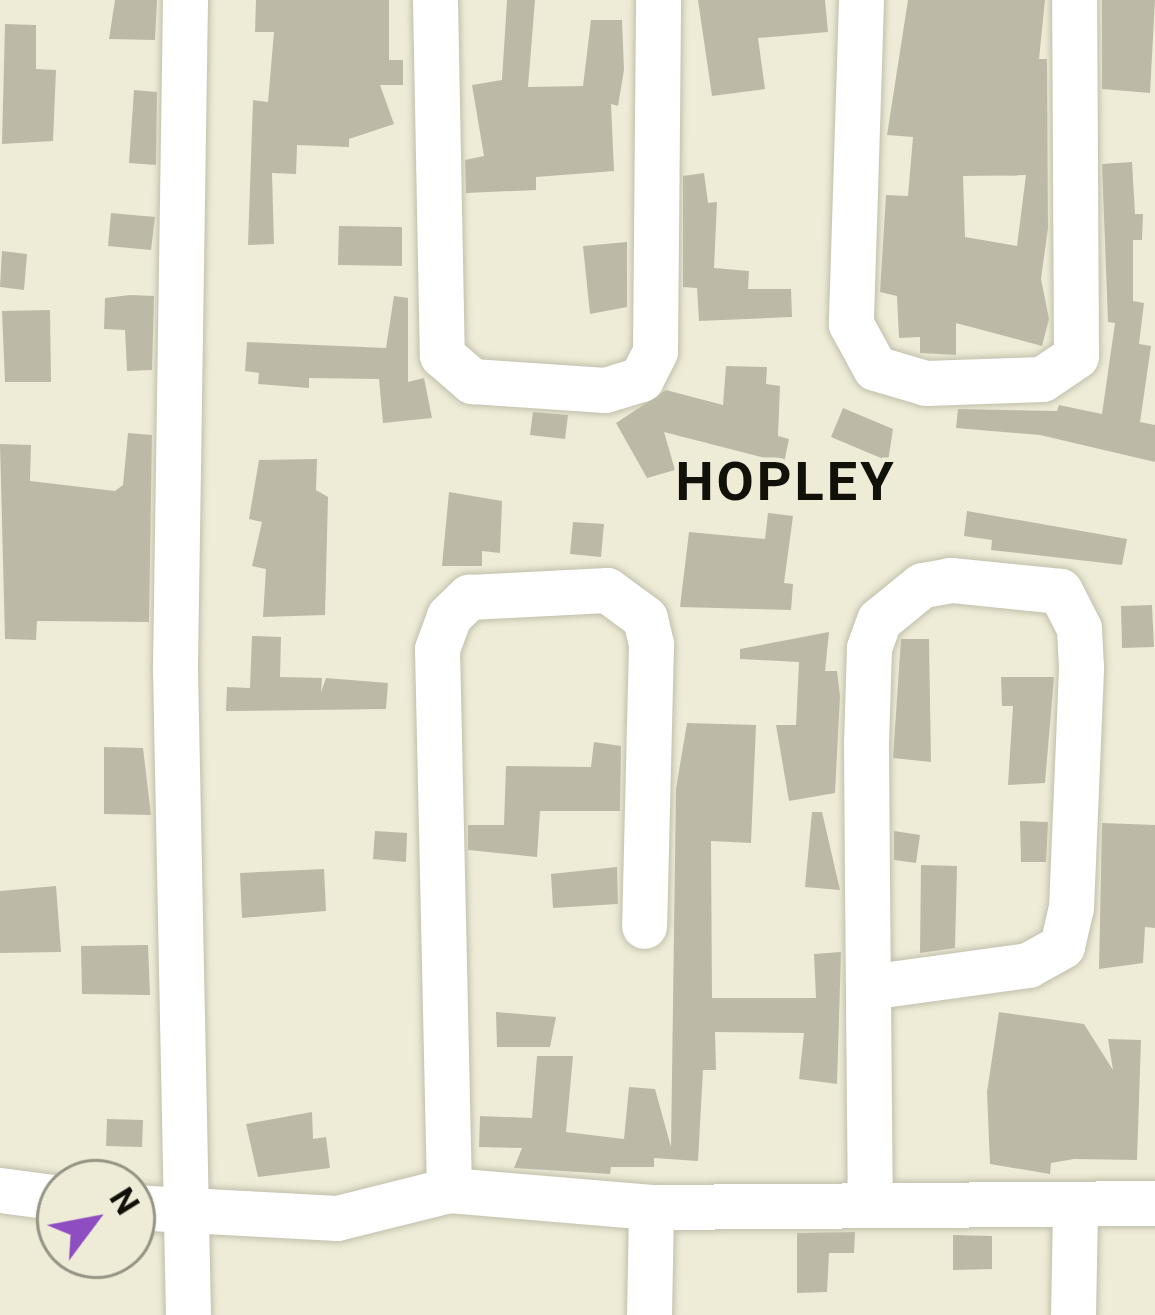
<!DOCTYPE html>
<style>
body{margin:0}
#map{position:relative;width:1155px;height:1315px;overflow:hidden;background:#eeecd7;font-family:Roboto,sans-serif}
div>[style]{position:absolute}
[style*='--x']{left:calc(var(--x)*1px);top:calc(var(--y)*1px);width:calc(var(--w)*1px);rotate:calc(var(--a)*1deg)}
.building>*{inset:0;background:#bcbaa6}
.roads{filter:drop-shadow(0 0 3px #c1bfab) drop-shadow(0 0 3px #c1bfab)}
.minor>*{height:45px;margin:-22.5px;padding:0 22.5px;transform-origin:22.5px;border-radius:22.5px;background:#fff}
span{translate:-50% -50%;white-space:nowrap;text-align:center;line-height:1.15;-webkit-text-stroke:9px #eeecd7;paint-order:stroke}
.district-label{font-size:54px;color:#11110a;font-weight:700;letter-spacing:3px}
.north{position:absolute;left:36px;top:1159px;width:120px;height:120px;box-sizing:border-box;background:#eeecd7;border:3px solid #969485;border-radius:50%;rotate:58deg;font-size:33px;font-weight:700;line-height:48px;text-align:center;color:#11110a}
.north::after{content:'';display:block;margin:auto;width:42px;height:54px;background:#8f4dc2;clip-path:polygon(50% 0,100% 100%,50% 72%,0 100%)}
</style>
<div id="map">
<div class="building">
<i style="clip-path:polygon(115px 0,157px 0,155px 40px,109px 39px)"></i>
<i style="clip-path:polygon(256px 0,389px 0,389px 60px,403px 60px,403px 85px,380px 85px,394px 124px,349px 139px,349px 147px,297px 145px,296px 174px,272px 173px,274px 244px,248px 245px,253px 100px,268px 102px,274px 32px,255px 32px)"></i>
<i style="clip-path:polygon(507px 0,535px 0,528px 87px,583px 86px,591px 20px,622px 20px,624px 70px,618px 106px,611px 104px,614px 171px,536px 177px,536px 190px,466px 193px,465px 160px,484px 156px,472px 85px,502px 80px)"></i>
<i style="clip-path:polygon(698px 0,825px 0,828px 32px,758px 38px,765px 89px,712px 96px)"></i>
<i style="clip-path:polygon(evenodd,908px 0,1045px 0,1039px 59px,1047px 59px,1048px 228px,1041px 279px,1049px 319px,1042px 346px,956px 323px,956px 355px,920px 353px,920px 337px,899px 338px,897px 296px,880px 292px,886px 195px,908px 196px,913px 137px,887px 135px,908px 0,1026px 175px,1017px 246px,965px 237px,963px 176px,1026px 175px)"></i>
<i style="clip-path:polygon(1102px 0,1155px 0,1150px 93px,1102px 89px)"></i>
<i style="clip-path:polygon(5px 24px,36px 25px,36px 69px,56px 70px,53px 141px,2px 144px)"></i>
<i style="clip-path:polygon(134px 90px,157px 92px,156px 165px,129px 163px)"></i>
<i style="clip-path:polygon(1132px 162px,1135px 214px,1143px 214px,1142px 240px,1133px 240px,1133px 301px,1144px 303px,1139px 344px,1151px 346px,1140px 422px,1155px 425px,1155px 462px,1040px 435px,956px 428px,958px 409px,1057px 411px,1059px 405px,1102px 414px,1115px 323px,1108px 322px,1102px 164px)"></i>
<i style="clip-path:polygon(704px 173px,708px 203px,717px 202px,714px 268px,749px 271px,748px 289px,791px 289px,792px 317px,699px 321px,697px 288px,683px 287px,683px 176px)"></i>
<i style="clip-path:polygon(111px 213px,155px 217px,151px 250px,108px 246px)"></i>
<i style="clip-path:polygon(339px 226px,402px 227px,402px 266px,338px 265px)"></i>
<i style="clip-path:polygon(627px 242px,627px 307px,590px 314px,583px 246px)"></i>
<i style="clip-path:polygon(2px 251px,27px 254px,24px 290px,0 287px)"></i>
<i style="clip-path:polygon(130px 295px,154px 296px,152px 370px,127px 371px,125px 330px,104px 329px,105px 298px)"></i>
<i style="clip-path:polygon(394px 296px,408px 298px,408px 382px,424px 378px,432px 418px,383px 423px,379px 379px,309px 378px,309px 388px,258px 384px,259px 373px,245px 371px,247px 342px,386px 348px)"></i>
<i style="clip-path:polygon(50px 310px,51px 382px,5px 382px,2px 311px)"></i>
<i style="clip-path:polygon(726px 366px,767px 367px,766px 384px,780px 386px,778px 436px,789px 439px,784px 463px,664px 432px,675px 470px,647px 478px,616px 423px,666px 390px,723px 405px)"></i>
<i style="clip-path:polygon(843px 408px,893px 429px,888px 461px,831px 437px)"></i>
<i style="clip-path:polygon(533px 412px,568px 415px,565px 439px,530px 435px)"></i>
<i style="clip-path:polygon(128px 433px,152px 435px,149px 622px,37px 621px,36px 640px,5px 639px,0 444px,31px 445px,30px 481px,115px 491px,123px 485px)"></i>
<i style="clip-path:polygon(317px 459px,316px 490px,328px 497px,325px 615px,263px 617px,266px 569px,252px 566px,262px 522px,249px 519px,259px 460px)"></i>
<i style="clip-path:polygon(449px 492px,502px 501px,500px 553px,482px 551px,482px 566px,442px 566px)"></i>
<i style="clip-path:polygon(967px 511px,1127px 539px,1122px 565px,991px 550px,992px 540px,964px 536px)"></i>
<i style="clip-path:polygon(768px 513px,793px 516px,784px 583px,793px 584px,791px 610px,680px 607px,689px 532px,765px 539px)"></i>
<i style="clip-path:polygon(573px 522px,604px 524px,601px 557px,570px 554px)"></i>
<i style="clip-path:polygon(1152px 605px,1154px 647px,1122px 648px,1121px 606px)"></i>
<i style="clip-path:polygon(829px 632px,825px 671px,837px 671px,840px 696px,835px 793px,789px 801px,776px 725px,796px 725px,799px 662px,740px 659px,740px 649px)"></i>
<i style="clip-path:polygon(252px 636px,281px 637px,280px 677px,322px 678px,321px 692px,326px 678px,388px 683px,386px 709px,226px 711px,227px 687px,250px 688px)"></i>
<i style="clip-path:polygon(901px 639px,929px 639px,931px 762px,893px 758px)"></i>
<i style="clip-path:polygon(1001px 677px,1054px 677px,1045px 783px,1008px 785px,1013px 706px,1002px 706px)"></i>
<i style="clip-path:polygon(687px 723px,756px 725px,751px 843px,711px 841px,712px 998px,816px 998px,814px 954px,841px 952px,837px 1084px,799px 1079px,804px 1033px,715px 1032px,716px 1070px,703px 1070px,698px 1161px,654px 1158px,654px 1167px,611px 1167px,610px 1174px,514px 1168px,522px 1148px,479px 1147px,480px 1116px,532px 1118px,537px 1056px,573px 1056px,566px 1132px,624px 1139px,629px 1087px,655px 1089px,671px 1147px,676px 789px)"></i>
<i style="clip-path:polygon(594px 742px,621px 746px,620px 811px,540px 811px,537px 857px,468px 850px,468px 825px,504px 825px,506px 766px,591px 767px)"></i>
<i style="clip-path:polygon(104px 747px,143px 748px,151px 815px,104px 814px)"></i>
<i style="clip-path:polygon(812px 812px,822px 812px,840px 890px,805px 887px)"></i>
<i style="clip-path:polygon(1020px 821px,1048px 822px,1046px 862px,1021px 862px)"></i>
<i style="clip-path:polygon(1102px 823px,1155px 825px,1155px 928px,1145px 927px,1143px 963px,1099px 969px)"></i>
<i style="clip-path:polygon(375px 831px,407px 833px,406px 862px,373px 859px)"></i>
<i style="clip-path:polygon(894px 831px,920px 835px,916px 863px,894px 860px)"></i>
<i style="clip-path:polygon(921px 865px,957px 866px,955px 948px,920px 953px)"></i>
<i style="clip-path:polygon(617px 867px,618px 904px,553px 908px,551px 874px)"></i>
<i style="clip-path:polygon(324px 869px,326px 911px,242px 918px,240px 873px)"></i>
<i style="clip-path:polygon(56px 886px,61px 952px,0 953px,0 891px)"></i>
<i style="clip-path:polygon(148px 945px,150px 995px,82px 994px,81px 946px)"></i>
<i style="clip-path:polygon(496px 1012px,556px 1017px,550px 1047px,497px 1047px)"></i>
<i style="clip-path:polygon(999px 1012px,1084px 1024px,1113px 1070px,1108px 1039px,1141px 1040px,1137px 1160px,1074px 1159px,1051px 1163px,1050px 1174px,990px 1164px,987px 1092px)"></i>
<i style="clip-path:polygon(312px 1112px,313px 1139px,326px 1137px,330px 1168px,258px 1177px,246px 1124px)"></i>
<i style="clip-path:polygon(107px 1119px,143px 1120px,142px 1147px,106px 1146px)"></i>
<i style="clip-path:polygon(855px 1232px,854px 1253px,829px 1253px,827px 1292px,797px 1293px,797px 1233px)"></i>
<i style="clip-path:polygon(953px 1235px,992px 1236px,992px 1269px,953px 1270px)"></i>
</div>
<div class="roads">
<div class="minor">
<i style="--x:185;--y:0;--w:669;--a:90.86"></i>
<i style="--x:175;--y:669;--w:646;--a:88.85"></i>
<i style="--x:435;--y:0;--w:355;--a:88.9"></i>
<i style="--x:442;--y:355;--w:40;--a:41"></i>
<i style="--x:472;--y:381;--w:133;--a:3.9"></i>
<i style="--x:605;--y:390;--w:38;--a:-17"></i>
<i style="--x:641;--y:379;--w:31;--a:-63"></i>
<i style="--x:655;--y:351;--w:351;--a:-89.5"></i>
<i style="--x:861;--y:0;--w:324;--a:91.8"></i>
<i style="--x:851;--y:324;--w:50;--a:61.4"></i>
<i style="--x:875;--y:368;--w:53;--a:16.4"></i>
<i style="--x:926;--y:383;--w:116;--a:-2"></i>
<i style="--x:1042;--y:379;--w:41;--a:-34.1"></i>
<i style="--x:1076;--y:356;--w:356;--a:-90.3"></i>
<i style="--x:868;--y:987;--w:162;--a:-7.8"></i>
<i style="--x:1028;--y:965;--w:39;--a:-29"></i>
<i style="--x:1062;--y:946;--w:39;--a:-77"></i>
<i style="--x:1071;--y:908;--w:241;--a:-87.6"></i>
<i style="--x:1081;--y:667;--w:39;--a:-93"></i>
<i style="--x:1079;--y:628;--w:42;--a:-117.2"></i>
<i style="--x:1060;--y:591;--w:110;--a:-174.2"></i>
<i style="--x:951;--y:580;--w:29;--a:170"></i>
<i style="--x:922;--y:585;--w:55;--a:140.9"></i>
<i style="--x:879;--y:620;--w:30;--a:110"></i>
<i style="--x:869;--y:648;--w:94;--a:91.8"></i>
<i style="--x:866;--y:742;--w:139;--a:89.6"></i>
<i style="--x:867;--y:881;--w:322;--a:89.5"></i>
<i style="--x:0;--y:1190;--w:61;--a:7.6"></i>
<i style="--x:449;--y:1190;--w:541;--a:-91.27"></i>
<i style="--x:437;--y:649;--w:35;--a:-70"></i>
<i style="--x:449;--y:616;--w:28;--a:-44"></i>
<i style="--x:469;--y:597;--w:138;--a:-2.9"></i>
<i style="--x:607;--y:590;--w:47;--a:36.4"></i>
<i style="--x:645;--y:618;--w:27;--a:77"></i>
<i style="--x:651;--y:644;--w:282;--a:91.4"></i>
<i style="--x:132;--y:1207;--w:205;--a:3.1"></i>
<i style="--x:337;--y:1218;--w:115;--a:-14"></i>
<i style="--x:449;--y:1190;--w:203;--a:4.8"></i>
<i style="--x:651;--y:1207;--w:504;--a:-0.45"></i>
<i style="--x:649;--y:1315;--w:108;--a:-88.9"></i>
<i style="--x:1073;--y:1315;--w:108;--a:-88.9"></i>
</div>
</div>
<div class="district-label">
<span style="left:786px;top:482px">HOPLEY</span>
</div>
<div class="north">N</div>
</div>
